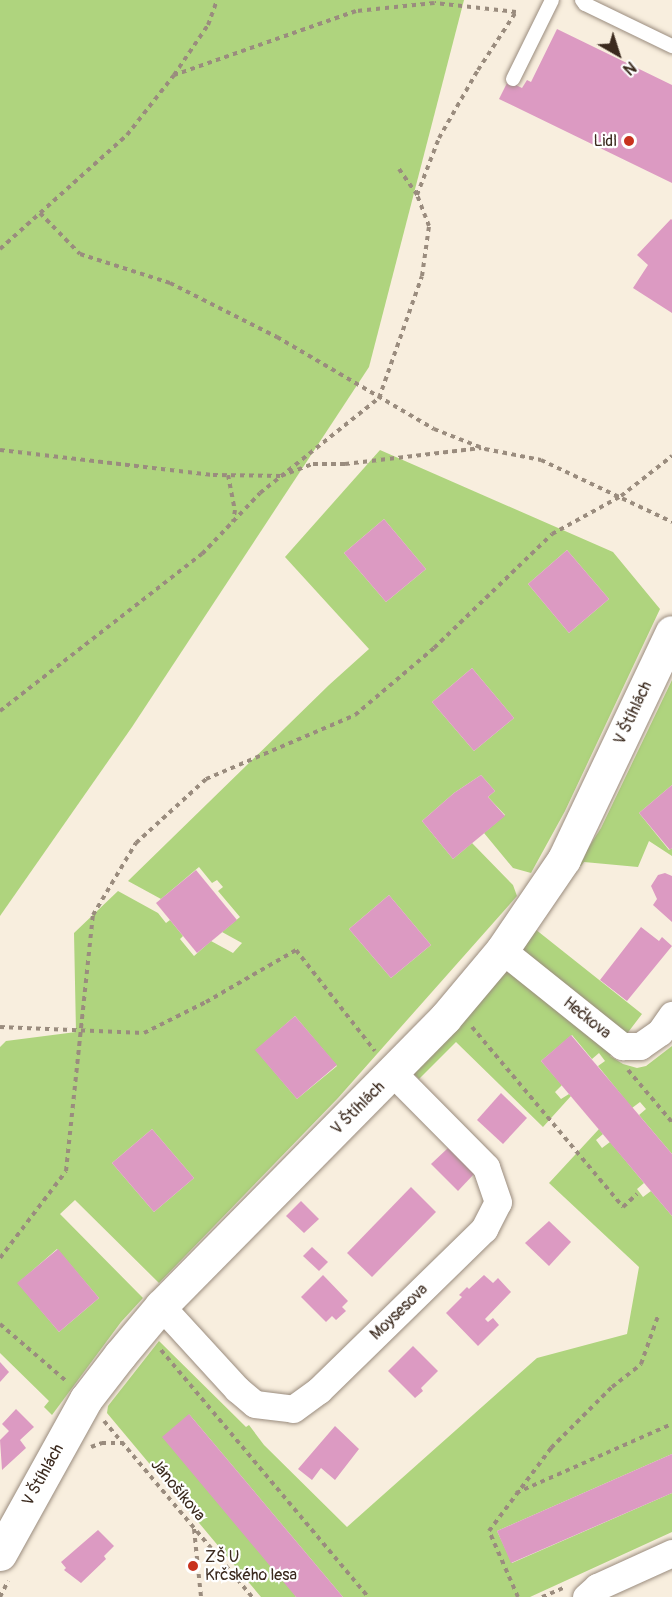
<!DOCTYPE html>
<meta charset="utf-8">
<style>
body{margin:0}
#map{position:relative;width:672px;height:1597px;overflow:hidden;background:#f8eede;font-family:Pangolin,sans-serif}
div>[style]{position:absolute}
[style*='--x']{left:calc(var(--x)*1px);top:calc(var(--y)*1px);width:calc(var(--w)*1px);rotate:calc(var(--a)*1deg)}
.green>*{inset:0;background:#afd47e}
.building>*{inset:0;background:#dc9ac2}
.path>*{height:4px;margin-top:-2px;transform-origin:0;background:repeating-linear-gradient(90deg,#9a8c7e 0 4.5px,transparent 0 9px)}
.roads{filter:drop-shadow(0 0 2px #9a8c7e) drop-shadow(0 0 2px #9a8c7e)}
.service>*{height:14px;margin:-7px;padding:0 7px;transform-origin:7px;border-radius:7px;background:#fff}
.minor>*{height:27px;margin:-13.5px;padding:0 13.5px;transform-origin:13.5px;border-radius:13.5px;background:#fff}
.tertiary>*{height:33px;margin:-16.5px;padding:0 16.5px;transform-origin:16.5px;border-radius:16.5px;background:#fff}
.dots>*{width:16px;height:16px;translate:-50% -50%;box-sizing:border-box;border:3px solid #fff;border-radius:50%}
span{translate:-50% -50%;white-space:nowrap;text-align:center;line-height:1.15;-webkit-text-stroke:4.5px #fff;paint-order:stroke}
.poi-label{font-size:16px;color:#3b2a1e}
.right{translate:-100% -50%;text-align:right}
.left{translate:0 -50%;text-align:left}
.street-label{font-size:16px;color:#3b2a1e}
.north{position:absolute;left:588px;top:24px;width:60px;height:60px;-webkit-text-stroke:4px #fff;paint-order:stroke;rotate:141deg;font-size:16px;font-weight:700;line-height:24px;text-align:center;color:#3b2a1e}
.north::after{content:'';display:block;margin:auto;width:21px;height:27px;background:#3b2a1e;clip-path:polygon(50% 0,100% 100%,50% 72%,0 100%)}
</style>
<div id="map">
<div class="green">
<i style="clip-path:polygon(0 0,464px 0,369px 367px,132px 727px,0 916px)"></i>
<i style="clip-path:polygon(evenodd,380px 450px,613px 552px,660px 609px,565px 811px,531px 873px,513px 868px,484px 833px,505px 815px,488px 797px,495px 791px,481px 775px,454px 793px,422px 821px,453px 859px,472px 843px,513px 885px,517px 896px,338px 1098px,159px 1283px,75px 1200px,60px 1214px,143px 1298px,121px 1322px,52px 1415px,44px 1407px,49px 1401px,0 1353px,0 1047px,6px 1041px,76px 1032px,74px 933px,118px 891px,158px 913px,166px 923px,170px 920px,183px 936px,180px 939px,194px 956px,211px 941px,233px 953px,242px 943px,222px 932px,240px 917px,218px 891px,223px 887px,217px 880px,212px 883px,199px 867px,161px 899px,128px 881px,329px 685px,369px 649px,285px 557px,380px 450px,384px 519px,426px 569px,386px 602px,344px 553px,384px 519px,380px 450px,567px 550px,609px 599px,569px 633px,528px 584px,567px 550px,380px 450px,472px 668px,514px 718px,474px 751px,432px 702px,472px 668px,380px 450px,389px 895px,431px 945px,391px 978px,349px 929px,389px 895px,380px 450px,295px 1016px,337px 1066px,297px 1099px,256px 1050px,295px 1016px,380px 450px,152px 1129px,194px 1178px,154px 1212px,112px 1163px,152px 1129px,380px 450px,57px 1249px,99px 1298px,59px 1332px,18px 1283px,57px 1249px)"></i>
<i style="clip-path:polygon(672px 680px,672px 785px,639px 813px,669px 850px,672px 848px,672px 856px,649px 841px,638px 867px,584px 862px,581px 866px,578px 864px,601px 828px)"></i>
<i style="clip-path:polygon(535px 929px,642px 1014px,610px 1056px,623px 1064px,637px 1068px,646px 1066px,672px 1046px,672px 1154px,639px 1115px,646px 1109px,640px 1102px,632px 1108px,598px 1066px,605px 1061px,599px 1053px,592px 1059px,572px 1035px,541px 1061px,562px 1085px,555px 1092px,561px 1099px,569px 1094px,571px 1096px,543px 1127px,456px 1042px,419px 1079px,413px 1073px)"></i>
<i style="clip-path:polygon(599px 1129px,603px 1134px,596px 1140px,602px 1148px,610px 1142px,644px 1183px,637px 1189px,643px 1197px,651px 1191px,672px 1216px,672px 1454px,497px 1531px,512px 1563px,672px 1493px,672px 1532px,530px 1597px,343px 1597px,189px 1414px,296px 1597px,261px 1597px,107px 1413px,108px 1406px,159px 1341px,246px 1427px,249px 1425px,264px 1445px,347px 1527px,537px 1358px,627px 1334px,639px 1267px,549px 1183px)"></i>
</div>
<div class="building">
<i style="clip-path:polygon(557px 29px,672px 85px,672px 183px,499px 99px,508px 81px,522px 88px,527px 80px,531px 82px)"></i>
<i style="clip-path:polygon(671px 219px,672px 220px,672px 313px,633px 288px,648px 265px,637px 255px)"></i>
<i style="clip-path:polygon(384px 519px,426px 569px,386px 602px,344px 553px)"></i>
<i style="clip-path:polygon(567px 550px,609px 599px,569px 633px,528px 584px)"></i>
<i style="clip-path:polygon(472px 668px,514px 718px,474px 751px,432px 702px)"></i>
<i style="clip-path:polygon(481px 775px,495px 791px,488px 797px,505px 816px,453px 859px,422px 821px,454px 793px)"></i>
<i style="clip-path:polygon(672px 785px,672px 848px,670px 850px,639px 813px)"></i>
<i style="clip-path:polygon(196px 870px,237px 920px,197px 953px,156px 903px)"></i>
<i style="clip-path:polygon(665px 873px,672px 876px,672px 922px,653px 905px,657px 899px,651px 886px,658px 875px)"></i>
<i style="clip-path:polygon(389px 895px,431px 945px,391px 978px,349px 929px)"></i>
<i style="clip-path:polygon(641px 927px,659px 941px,662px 937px,672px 946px,627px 1001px,600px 980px)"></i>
<i style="clip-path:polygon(295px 1016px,337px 1065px,297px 1099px,255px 1050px)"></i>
<i style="clip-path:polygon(571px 1035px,672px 1154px,672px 1216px,541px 1061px)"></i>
<i style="clip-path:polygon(501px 1093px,527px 1118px,503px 1144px,477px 1120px)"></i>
<i style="clip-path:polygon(152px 1129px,194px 1178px,154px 1212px,112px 1163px)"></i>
<i style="clip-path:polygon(448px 1148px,474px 1174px,458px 1191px,431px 1164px)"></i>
<i style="clip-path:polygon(411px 1187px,436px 1212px,372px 1277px,347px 1253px)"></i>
<i style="clip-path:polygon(301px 1201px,319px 1219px,304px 1233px,286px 1216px)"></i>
<i style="clip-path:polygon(549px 1221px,571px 1242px,549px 1266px,525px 1243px)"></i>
<i style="clip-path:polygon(312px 1247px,328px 1262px,319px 1271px,303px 1256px)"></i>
<i style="clip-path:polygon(58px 1249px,99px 1298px,59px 1332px,17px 1283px)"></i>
<i style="clip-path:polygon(323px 1275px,348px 1301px,342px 1307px,346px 1311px,336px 1320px,332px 1316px,326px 1322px,301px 1297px)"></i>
<i style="clip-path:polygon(484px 1275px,493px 1283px,498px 1278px,511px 1292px,485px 1319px,488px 1322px,493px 1318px,499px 1325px,478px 1346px,446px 1313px,462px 1297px,459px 1295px,467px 1287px,469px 1289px)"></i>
<i style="clip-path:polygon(413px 1346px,438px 1371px,421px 1388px,423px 1391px,415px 1398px,388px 1371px)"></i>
<i style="clip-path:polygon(0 1362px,9px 1372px,0 1382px)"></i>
<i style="clip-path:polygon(16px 1409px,34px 1427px,20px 1440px,26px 1448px,2px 1470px,0 1440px,9px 1431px,2px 1424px)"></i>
<i style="clip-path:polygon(189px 1414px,343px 1597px,296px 1597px,162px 1437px)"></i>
<i style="clip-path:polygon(335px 1426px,359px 1449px,335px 1480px,321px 1468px,312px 1480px,298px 1469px)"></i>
<i style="clip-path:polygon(672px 1454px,672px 1493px,511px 1563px,497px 1531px)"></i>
<i style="clip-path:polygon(98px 1530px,114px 1546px,104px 1556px,106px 1559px,81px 1583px,64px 1570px,66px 1568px,61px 1562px)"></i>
</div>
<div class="path">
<i style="--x:399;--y:169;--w:32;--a:55"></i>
<i style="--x:40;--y:213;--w:57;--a:45.7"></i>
<i style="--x:80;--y:254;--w:95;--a:17.9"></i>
<i style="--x:170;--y:283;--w:120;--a:26.8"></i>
<i style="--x:277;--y:337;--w:182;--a:30.4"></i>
<i style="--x:434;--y:429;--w:55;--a:21.4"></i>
<i style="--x:485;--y:449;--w:57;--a:11.1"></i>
<i style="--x:541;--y:460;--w:145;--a:25.3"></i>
<i style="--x:0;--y:249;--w:171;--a:-41.9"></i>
<i style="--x:127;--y:135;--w:76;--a:-51.9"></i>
<i style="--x:174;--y:75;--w:60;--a:-55.8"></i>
<i style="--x:208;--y:25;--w:27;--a:-70"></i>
<i style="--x:0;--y:450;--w:214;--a:6.7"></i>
<i style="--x:213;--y:475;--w:68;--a:0.8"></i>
<i style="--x:281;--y:476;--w:34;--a:-21"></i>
<i style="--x:313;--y:464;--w:32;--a:0"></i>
<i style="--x:345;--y:464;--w:137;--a:-6.7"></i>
<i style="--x:228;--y:475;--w:36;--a:79"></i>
<i style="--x:235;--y:510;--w:12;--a:99"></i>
<i style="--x:0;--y:711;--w:256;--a:-37.9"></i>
<i style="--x:202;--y:554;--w:84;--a:-46.4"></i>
<i style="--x:260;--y:493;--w:152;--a:-38.6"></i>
<i style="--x:379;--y:398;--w:129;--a:-70.6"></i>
<i style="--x:422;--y:276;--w:50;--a:-82"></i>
<i style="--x:429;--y:226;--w:33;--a:-111"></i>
<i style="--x:417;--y:195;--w:61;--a:-68.9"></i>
<i style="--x:439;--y:138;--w:78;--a:-60.2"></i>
<i style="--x:478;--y:70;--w:69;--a:-56.8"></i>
<i style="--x:516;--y:12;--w:82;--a:-173.7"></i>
<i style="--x:434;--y:3;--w:78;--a:174.1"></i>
<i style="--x:356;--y:11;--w:193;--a:160.6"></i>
<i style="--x:0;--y:1027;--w:144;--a:2.4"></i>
<i style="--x:144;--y:1033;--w:69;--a:-26.6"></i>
<i style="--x:206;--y:1002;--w:104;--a:-30"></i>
<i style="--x:296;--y:950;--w:128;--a:52"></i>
<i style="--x:472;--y:1027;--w:235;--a:50"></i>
<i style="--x:623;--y:1207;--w:19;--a:-43"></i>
<i style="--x:628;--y:1070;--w:68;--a:49.8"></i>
<i style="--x:0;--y:1258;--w:109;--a:-52.8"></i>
<i style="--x:66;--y:1171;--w:257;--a:-84"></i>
<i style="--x:93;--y:915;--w:84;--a:-59.2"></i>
<i style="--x:136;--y:843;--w:95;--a:-42.4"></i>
<i style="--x:206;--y:779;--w:162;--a:-23.2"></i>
<i style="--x:355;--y:715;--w:104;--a:-40.3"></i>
<i style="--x:434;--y:648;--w:164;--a:-44"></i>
<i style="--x:552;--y:534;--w:79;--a:-28.8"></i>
<i style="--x:621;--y:496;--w:65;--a:-38.1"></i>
<i style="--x:0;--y:1324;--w:87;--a:40.8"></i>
<i style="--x:161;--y:1350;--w:322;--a:50"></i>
<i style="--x:104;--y:1421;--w:230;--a:49.9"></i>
<i style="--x:91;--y:1447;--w:12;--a:-20"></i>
<i style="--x:102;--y:1443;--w:20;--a:0"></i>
<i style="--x:516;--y:1493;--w:171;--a:-23.9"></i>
<i style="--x:194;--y:1529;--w:68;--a:84.1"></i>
<i style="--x:0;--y:1597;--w:18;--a:-63"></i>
<i style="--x:518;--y:1597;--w:72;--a:-113.7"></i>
<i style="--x:489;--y:1531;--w:104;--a:-53.2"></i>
<i style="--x:551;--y:1448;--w:86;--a:-45"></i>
<i style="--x:612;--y:1387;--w:37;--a:-38"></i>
<i style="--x:641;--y:1364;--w:51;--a:-70.5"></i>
<i style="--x:542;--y:1597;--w:23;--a:-23"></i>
</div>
<div class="roads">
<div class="service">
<i style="--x:582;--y:0;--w:5;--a:53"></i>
<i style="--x:585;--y:4;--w:97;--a:25.8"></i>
<i style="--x:513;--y:79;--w:88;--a:-63.7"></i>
</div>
<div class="minor">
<i style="--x:502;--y:950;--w:154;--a:38.7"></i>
<i style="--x:622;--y:1046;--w:18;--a:0"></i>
<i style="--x:640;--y:1046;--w:24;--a:-35"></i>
<i style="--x:660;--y:1032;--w:21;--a:-55"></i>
<i style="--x:161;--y:1306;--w:113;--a:47.5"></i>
<i style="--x:237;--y:1389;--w:23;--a:40"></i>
<i style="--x:255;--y:1404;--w:38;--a:7"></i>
<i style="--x:293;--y:1409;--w:32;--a:-36"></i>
<i style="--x:319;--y:1390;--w:231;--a:-44.3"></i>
<i style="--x:484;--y:1229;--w:30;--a:-63"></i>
<i style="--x:498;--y:1202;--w:37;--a:-109"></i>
<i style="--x:486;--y:1167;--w:132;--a:-134.7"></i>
<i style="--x:586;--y:1597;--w:15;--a:-42"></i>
<i style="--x:597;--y:1587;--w:82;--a:-24.4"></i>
</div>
<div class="tertiary">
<i style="--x:0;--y:1554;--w:177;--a:-61"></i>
<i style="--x:86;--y:1399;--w:56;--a:-52.3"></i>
<i style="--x:120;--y:1355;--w:64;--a:-50.1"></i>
<i style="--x:161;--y:1306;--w:404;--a:-45.4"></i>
<i style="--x:445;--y:1018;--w:89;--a:-50"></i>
<i style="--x:502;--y:950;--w:110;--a:-55.7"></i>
<i style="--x:564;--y:859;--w:251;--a:-64.6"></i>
</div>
</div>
<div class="dots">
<i style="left:629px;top:141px;background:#c8321e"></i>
<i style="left:193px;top:1566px;background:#c8321e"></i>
</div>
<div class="poi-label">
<span class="right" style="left:617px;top:141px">Lidl</span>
<span class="left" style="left:205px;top:1566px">ZŠ U<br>Krčského lesa</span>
</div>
<div class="street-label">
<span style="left:633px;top:713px;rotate:-65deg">V Štíhlách</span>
<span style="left:587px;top:1018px;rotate:39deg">Hečkova</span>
<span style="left:358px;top:1108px;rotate:-45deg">V Štíhlách</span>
<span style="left:399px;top:1312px;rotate:-44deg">Moysesova</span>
<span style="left:43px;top:1475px;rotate:-61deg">V Štíhlách</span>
<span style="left:178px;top:1490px;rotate:50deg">Jánošíkova</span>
</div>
<div class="north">N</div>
</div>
